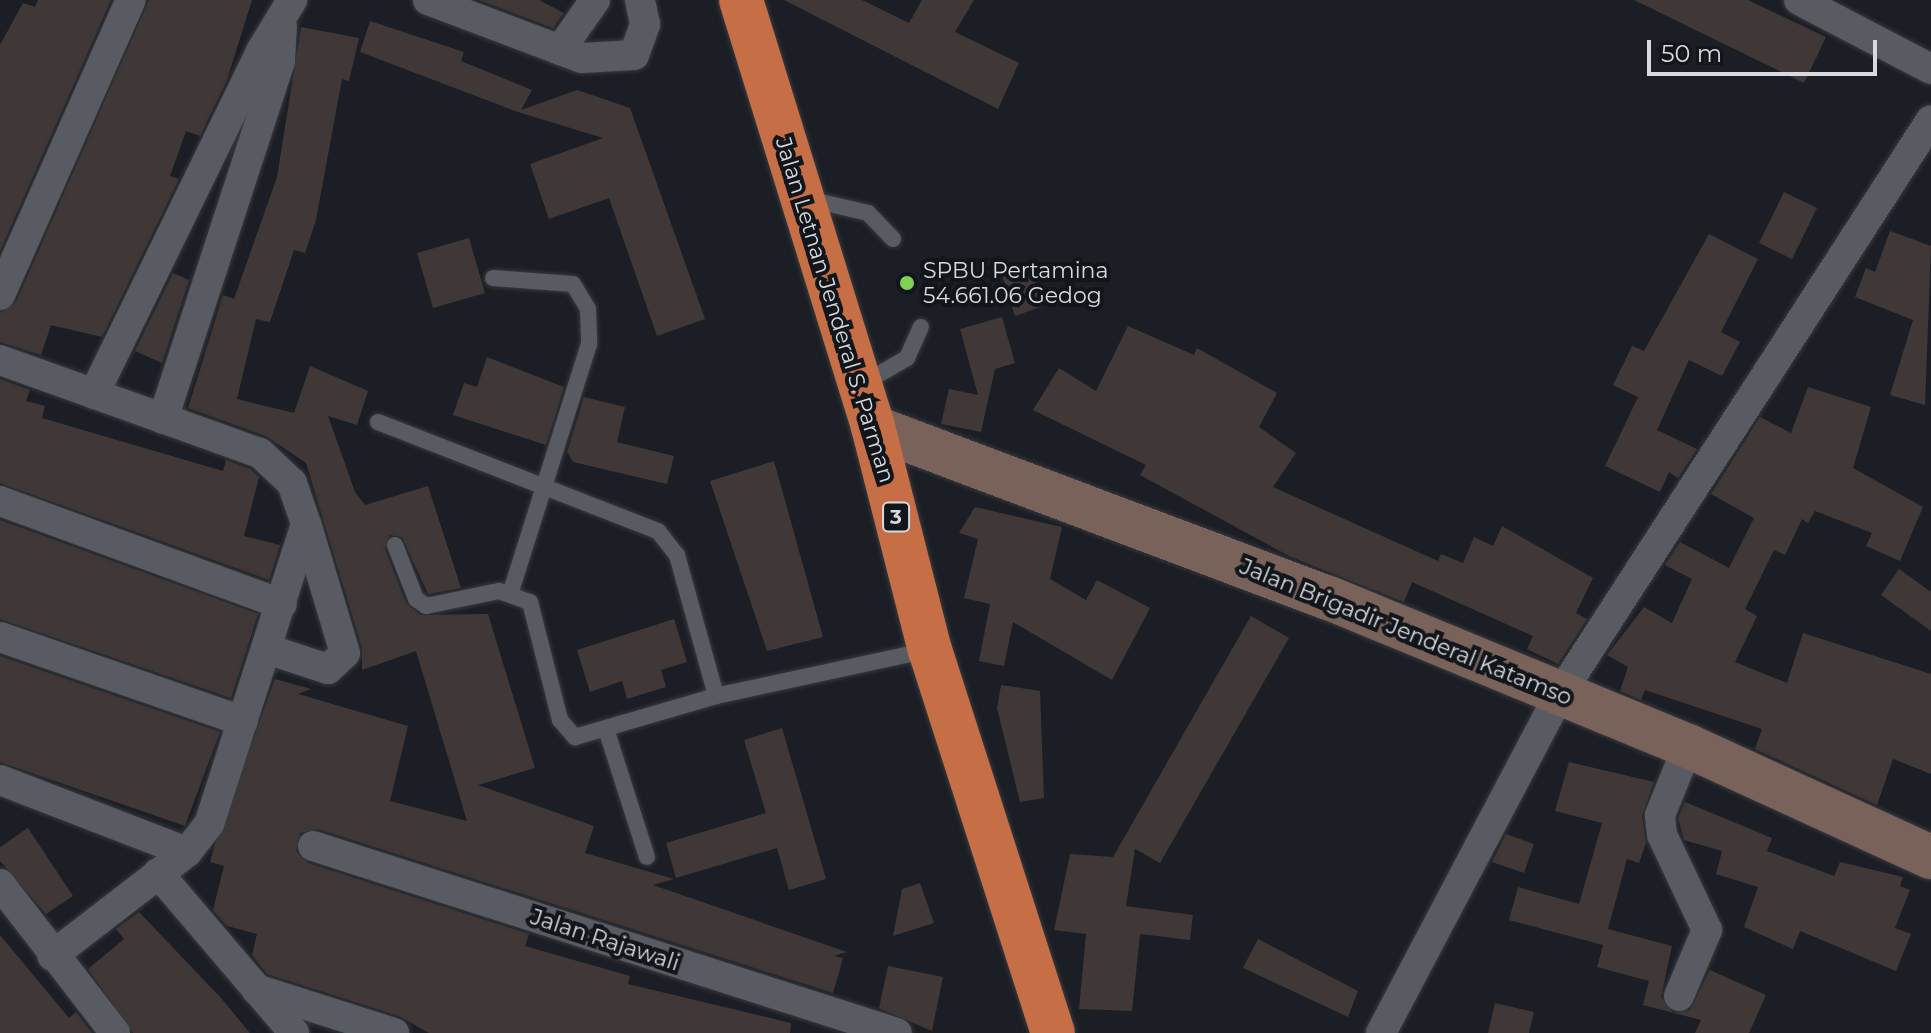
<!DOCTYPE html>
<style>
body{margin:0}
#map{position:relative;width:1931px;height:1033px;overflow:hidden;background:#1b1e24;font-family:Montserrat,sans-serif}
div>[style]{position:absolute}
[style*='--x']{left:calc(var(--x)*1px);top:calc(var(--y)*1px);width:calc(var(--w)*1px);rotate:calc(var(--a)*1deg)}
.building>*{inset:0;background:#403837}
.roads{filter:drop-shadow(0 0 2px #383a3f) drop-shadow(0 0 2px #383a3f)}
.lane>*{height:16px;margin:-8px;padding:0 8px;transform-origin:8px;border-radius:8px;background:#585c62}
.street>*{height:30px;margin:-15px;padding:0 15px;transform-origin:15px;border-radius:15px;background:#585c62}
.secondary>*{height:44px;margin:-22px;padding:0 22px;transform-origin:22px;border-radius:22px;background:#79625a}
.highway>*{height:44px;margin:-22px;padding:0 22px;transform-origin:22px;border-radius:22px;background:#c66f46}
.dots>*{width:22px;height:22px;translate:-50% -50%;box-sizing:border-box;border:4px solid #12151a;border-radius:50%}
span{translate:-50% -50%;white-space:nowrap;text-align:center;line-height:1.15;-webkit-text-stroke:8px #12151a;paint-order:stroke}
.shield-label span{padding:2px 6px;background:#12151a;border:2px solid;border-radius:6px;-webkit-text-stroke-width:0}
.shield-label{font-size:20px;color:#d7dade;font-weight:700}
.poi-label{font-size:22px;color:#d7dade}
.left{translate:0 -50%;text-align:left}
.street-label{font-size:22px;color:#d7dade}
.scale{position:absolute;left:1647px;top:40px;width:230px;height:36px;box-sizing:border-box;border:4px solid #d7dade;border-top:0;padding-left:10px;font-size:24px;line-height:28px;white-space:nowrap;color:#d7dade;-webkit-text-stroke:6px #12151a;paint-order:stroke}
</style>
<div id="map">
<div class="building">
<i style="clip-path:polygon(38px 0,111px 0,0 251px,0 45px,23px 3px,35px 7px)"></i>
<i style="clip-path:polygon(149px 0,252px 0,227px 80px,200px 136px,186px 131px,170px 176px,179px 179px,102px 337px,51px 325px,41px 355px,0 342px,0 313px,16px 302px)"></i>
<i style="clip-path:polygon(479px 0,539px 0,564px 13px,553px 28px)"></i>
<i style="clip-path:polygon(784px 0,862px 0,909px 23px,922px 0,974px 0,955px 32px,1019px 63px,998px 109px)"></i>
<i style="clip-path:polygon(1634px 0,1748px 0,1826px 37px,1804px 83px)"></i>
<i style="clip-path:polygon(370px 21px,464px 52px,461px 61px,532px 90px,521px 110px,577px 90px,630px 108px,705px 319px,657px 336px,609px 198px,549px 219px,530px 164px,603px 138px,518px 112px,360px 52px)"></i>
<i style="clip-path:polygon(301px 27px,359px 38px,349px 81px,342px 79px,316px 220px,305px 253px,294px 250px,270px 322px,256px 319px,237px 399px,294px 413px,310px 366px,368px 391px,357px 425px,328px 416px,355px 492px,365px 505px,428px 486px,461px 588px,428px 594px,402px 537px,390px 535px,385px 549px,406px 603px,420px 615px,488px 614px,535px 768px,478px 785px,594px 826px,585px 853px,674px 879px,653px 885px,847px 952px,834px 956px,843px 958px,833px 993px,318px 829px,300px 833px,296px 851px,308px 863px,529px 934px,525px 946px,630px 976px,628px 984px,791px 1023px,790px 1033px,429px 1033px,399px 1016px,267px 974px,252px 955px,257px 934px,227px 926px,213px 910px,224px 866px,210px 862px,214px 847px,275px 679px,311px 689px,298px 694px,408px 726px,390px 801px,467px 821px,416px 651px,362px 670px,362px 648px,306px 463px,266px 436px,188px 408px,223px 295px,234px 299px,277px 177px)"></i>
<i style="clip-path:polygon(1784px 192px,1817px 208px,1792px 259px,1759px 243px)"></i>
<i style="clip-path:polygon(1890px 231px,1931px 246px,1925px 405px,1890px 395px,1913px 320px,1855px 297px,1866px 268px,1875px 272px)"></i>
<i style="clip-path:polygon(1709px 234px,1758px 259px,1721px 332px,1740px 342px,1722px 376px,1689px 360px,1657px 430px,1697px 449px,1678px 478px,1669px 472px,1660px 492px,1605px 466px,1638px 397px,1613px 385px,1632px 346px,1644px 351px)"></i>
<i style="clip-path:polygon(469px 238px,485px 293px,433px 308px,417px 253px)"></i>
<i style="clip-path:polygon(1029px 262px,1043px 306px,1015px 316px,1001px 272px)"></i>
<i style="clip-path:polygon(173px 273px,189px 280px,162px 363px,135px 351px)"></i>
<i style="clip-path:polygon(1002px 317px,1015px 363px,995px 369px,981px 432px,941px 424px,949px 389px,978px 395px,960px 329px)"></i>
<i style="clip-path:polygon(1128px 326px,1194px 355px,1197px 348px,1277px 393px,1259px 427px,1296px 453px,1273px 487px,1438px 561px,1441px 554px,1463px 563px,1474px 537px,1493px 546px,1502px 526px,1593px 578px,1576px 613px,1587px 619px,1558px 664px,1527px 649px,1533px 636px,1412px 582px,1404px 602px,1289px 556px,1140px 475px,1146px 465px,1033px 410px,1059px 368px,1096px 391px)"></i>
<i style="clip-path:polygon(487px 357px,564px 387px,546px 445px,453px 415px,464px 383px,477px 387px)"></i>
<i style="clip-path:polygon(0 379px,30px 390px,26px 401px,45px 406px,42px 418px,223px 471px,226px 460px,250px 469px,259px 477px,244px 536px,280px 545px,269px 580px,0 483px)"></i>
<i style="clip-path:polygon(1808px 387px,1871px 407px,1853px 468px,1923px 507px,1900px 561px,1866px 546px,1872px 533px,1815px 511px,1808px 523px,1802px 519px,1785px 555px,1774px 550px,1745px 609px,1757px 616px,1735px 662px,1787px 683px,1803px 633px,1931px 674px,1931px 774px,1893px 759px,1877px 805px,1755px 749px,1762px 729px,1645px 690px,1641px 700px,1620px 691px,1628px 667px,1607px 655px,1644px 607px,1672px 623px,1692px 579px,1665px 565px,1680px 542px,1729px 568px,1754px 518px,1711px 494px,1760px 417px,1791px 433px)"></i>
<i style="clip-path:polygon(584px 397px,625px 407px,617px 442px,674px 456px,667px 484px,573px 462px,567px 452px)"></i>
<i style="clip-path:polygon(774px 461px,823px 637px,767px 651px,710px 481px)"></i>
<i style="clip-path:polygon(975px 507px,1062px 527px,1050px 579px,1086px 600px,1097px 580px,1150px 608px,1112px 680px,1013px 622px,1004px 666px,979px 661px,990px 604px,964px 598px,978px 539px,959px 533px)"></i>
<i style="clip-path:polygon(0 520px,258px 614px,231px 698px,0 619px)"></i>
<i style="clip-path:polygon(1899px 569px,1931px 592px,1931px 631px,1881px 595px)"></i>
<i style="clip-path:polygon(1251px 616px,1289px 638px,1160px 863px,1135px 849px,1126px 906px,1193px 915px,1190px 940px,1140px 934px,1132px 1011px,1079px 1009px,1086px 934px,1054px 930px,1070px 854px,1113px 857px)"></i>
<i style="clip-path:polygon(674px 619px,687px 662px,661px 670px,666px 687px,627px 699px,622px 681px,590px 692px,577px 650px)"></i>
<i style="clip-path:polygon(0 656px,220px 732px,185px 826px,0 762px)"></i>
<i style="clip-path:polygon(1001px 685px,1040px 691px,1044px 798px,1020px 802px,997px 708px)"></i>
<i style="clip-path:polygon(782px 728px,826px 879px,789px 890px,777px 848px,676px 878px,666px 843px,766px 813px,744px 740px)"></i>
<i style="clip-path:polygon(1569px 762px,1654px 782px,1642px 816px,1646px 843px,1639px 863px,1627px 859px,1608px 929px,1672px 946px,1661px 997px,1673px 1013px,1690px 1010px,1710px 970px,1766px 995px,1749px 1033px,1695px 1033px,1701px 1020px,1643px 1005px,1649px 981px,1597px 967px,1603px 945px,1509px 920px,1518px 887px,1579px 904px,1602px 823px,1555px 811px)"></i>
<i style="clip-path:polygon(1685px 802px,1772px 838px,1767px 851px,1834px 876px,1840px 862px,1903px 877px,1900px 886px,1910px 890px,1895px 928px,1911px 934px,1896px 971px,1800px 931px,1793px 949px,1744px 927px,1758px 887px,1716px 874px,1722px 851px,1684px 840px,1678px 818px)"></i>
<i style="clip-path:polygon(28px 828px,73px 896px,46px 914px,0 861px,0 847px)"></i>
<i style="clip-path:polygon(1506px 834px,1534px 844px,1524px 873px,1492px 862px)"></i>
<i style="clip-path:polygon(920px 883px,934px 923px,893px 936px,902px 889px)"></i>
<i style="clip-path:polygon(139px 912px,221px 998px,250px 1033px,133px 1033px,88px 969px,124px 939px,116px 929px)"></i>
<i style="clip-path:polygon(0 935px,69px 1018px,76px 1012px,92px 1033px,0 1033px)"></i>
<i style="clip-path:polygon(1258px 939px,1358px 991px,1348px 1017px,1243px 968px)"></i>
<i style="clip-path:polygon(888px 966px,943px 977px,932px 1031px,879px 1008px)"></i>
<i style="clip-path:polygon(1495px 1003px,1534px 1012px,1529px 1033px,1488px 1033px)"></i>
</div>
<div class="roads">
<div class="lane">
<i style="--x:808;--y:199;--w:62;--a:13.1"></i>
<i style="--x:868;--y:213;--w:36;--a:46"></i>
<i style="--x:493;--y:278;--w:80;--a:4.3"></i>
<i style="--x:573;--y:284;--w:29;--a:59"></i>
<i style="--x:588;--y:309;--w:35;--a:88"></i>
<i style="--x:589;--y:344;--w:260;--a:107.5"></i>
<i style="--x:862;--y:384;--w:52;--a:-30"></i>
<i style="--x:907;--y:358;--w:34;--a:-66"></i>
<i style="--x:378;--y:422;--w:300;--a:21.3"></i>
<i style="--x:658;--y:531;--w:31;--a:52"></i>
<i style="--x:677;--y:555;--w:146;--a:74.5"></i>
<i style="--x:395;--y:545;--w:58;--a:68.7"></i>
<i style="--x:416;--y:599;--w:12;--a:35"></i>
<i style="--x:426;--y:606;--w:75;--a:-11.6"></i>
<i style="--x:499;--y:591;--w:33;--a:20"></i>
<i style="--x:530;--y:602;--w:122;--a:75.7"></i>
<i style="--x:560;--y:720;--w:23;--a:49"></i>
<i style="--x:575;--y:737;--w:147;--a:-16.2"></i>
<i style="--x:716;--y:696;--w:217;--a:-12.2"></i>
<i style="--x:607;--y:732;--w:131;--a:72.3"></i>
</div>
<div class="street">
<i style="--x:428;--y:0;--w:141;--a:20.7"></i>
<i style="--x:560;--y:50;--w:61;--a:-55"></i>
<i style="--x:1799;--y:0;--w:149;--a:27.6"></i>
<i style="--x:560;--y:50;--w:23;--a:20"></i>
<i style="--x:582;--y:58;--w:52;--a:-3.3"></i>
<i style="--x:634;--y:55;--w:33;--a:-70"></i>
<i style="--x:645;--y:24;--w:25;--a:-102"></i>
<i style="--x:0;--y:295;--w:323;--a:-66.1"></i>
<i style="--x:0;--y:360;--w:276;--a:19.7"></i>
<i style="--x:260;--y:453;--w:44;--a:43.2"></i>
<i style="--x:292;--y:483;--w:43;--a:71.1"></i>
<i style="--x:306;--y:524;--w:315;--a:107.9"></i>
<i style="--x:209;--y:824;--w:36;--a:128"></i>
<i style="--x:187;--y:852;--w:170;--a:142.4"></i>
<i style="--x:94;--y:394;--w:381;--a:-64"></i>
<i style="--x:261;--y:51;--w:60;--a:-58.7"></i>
<i style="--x:163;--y:419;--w:376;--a:-71.9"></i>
<i style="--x:280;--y:62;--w:36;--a:-87"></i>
<i style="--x:0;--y:501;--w:300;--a:20.1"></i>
<i style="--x:0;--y:637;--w:257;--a:19.1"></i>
<i style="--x:267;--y:649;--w:64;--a:18.2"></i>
<i style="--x:328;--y:669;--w:23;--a:-43"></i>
<i style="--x:345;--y:653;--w:133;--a:-106.7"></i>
<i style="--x:0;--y:780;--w:200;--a:21.1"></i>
<i style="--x:313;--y:846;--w:613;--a:17.76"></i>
<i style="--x:158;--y:873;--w:210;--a:49.6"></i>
<i style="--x:0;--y:884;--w:188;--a:52.3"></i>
<i style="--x:256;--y:989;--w:145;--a:17.7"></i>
<i style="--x:1679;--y:996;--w:72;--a:-67"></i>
<i style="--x:1707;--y:930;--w:105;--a:-115.3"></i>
<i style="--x:1662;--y:835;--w:20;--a:-96"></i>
<i style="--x:1660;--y:815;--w:74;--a:-67.9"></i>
<i style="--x:1381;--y:1033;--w:383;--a:-62.2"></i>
<i style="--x:1560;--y:694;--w:683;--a:-57.12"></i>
</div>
<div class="secondary">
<i style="--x:873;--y:427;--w:487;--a:20.6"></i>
<i style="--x:1329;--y:598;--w:388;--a:22.4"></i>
<i style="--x:1688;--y:746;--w:267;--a:24.6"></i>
</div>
<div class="highway">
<i style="--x:741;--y:0;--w:447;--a:72.8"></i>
<i style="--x:873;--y:427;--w:230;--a:75.7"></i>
<i style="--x:930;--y:650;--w:402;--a:72.2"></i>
</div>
</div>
<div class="dots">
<i style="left:907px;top:283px;background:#7dd154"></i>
</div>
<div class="shield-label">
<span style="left:896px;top:517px">3</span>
</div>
<div class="poi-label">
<span class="left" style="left:923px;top:283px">SPBU Pertamina<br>54.661.06 Gedog</span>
</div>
<div class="street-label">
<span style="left:835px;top:310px;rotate:73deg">Jalan Letnan Jenderal S. Parman</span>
<span style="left:1406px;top:632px;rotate:22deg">Jalan Brigadir Jenderal Katamso</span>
<span style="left:605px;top:940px;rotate:18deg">Jalan Rajawali</span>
</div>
<div class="scale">50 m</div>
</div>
